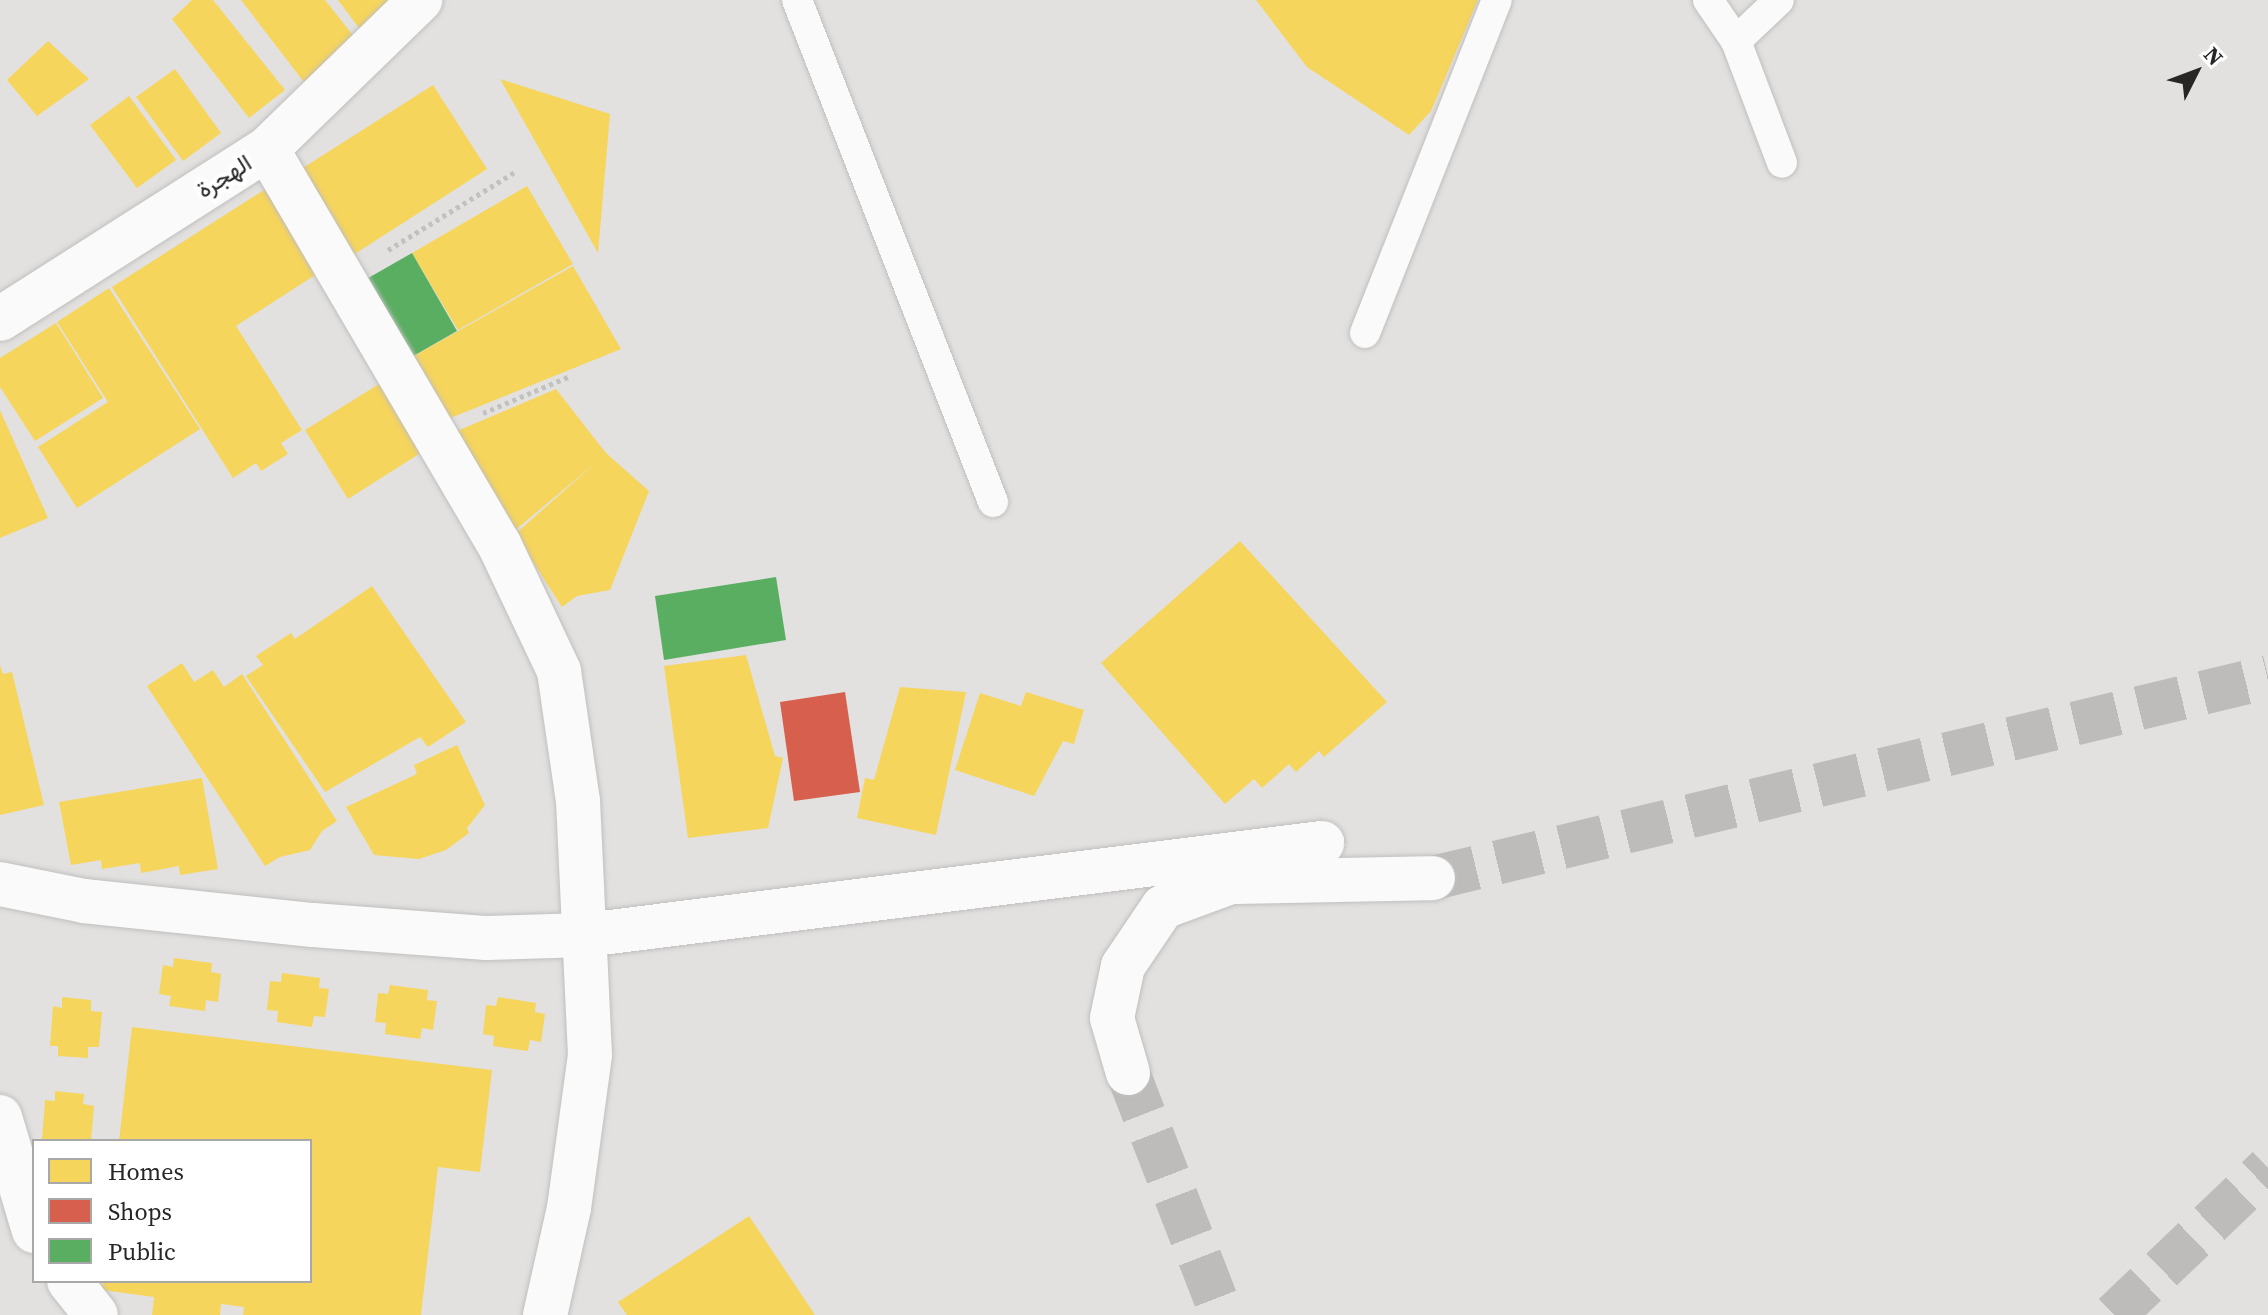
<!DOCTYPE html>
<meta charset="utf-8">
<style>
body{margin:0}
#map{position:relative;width:2268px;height:1315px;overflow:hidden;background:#e2e1df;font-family:"Source Serif 4",Vazirmatn,serif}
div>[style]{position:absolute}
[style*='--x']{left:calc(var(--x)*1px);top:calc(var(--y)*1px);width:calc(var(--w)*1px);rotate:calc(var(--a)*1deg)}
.homes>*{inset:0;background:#f6d55c}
.shops>*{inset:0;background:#d6604d}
.public>*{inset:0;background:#5aae61}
.minor-tunnel>*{height:44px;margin-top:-22px;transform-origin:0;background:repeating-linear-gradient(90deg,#bdbcba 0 44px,transparent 0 66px)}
.tertiary-tunnel>*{height:44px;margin-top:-22px;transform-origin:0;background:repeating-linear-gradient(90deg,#bdbcba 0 44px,transparent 0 66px)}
.path>*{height:5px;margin-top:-2.5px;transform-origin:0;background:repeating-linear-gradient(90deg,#c1c1c0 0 4px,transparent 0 8px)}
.roads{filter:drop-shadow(0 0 2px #c0bfbe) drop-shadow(0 0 2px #c0bfbe)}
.service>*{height:30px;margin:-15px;padding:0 15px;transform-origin:15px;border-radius:15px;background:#fbfafa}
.minor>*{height:44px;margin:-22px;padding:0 22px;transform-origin:22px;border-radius:22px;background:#fbfafa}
span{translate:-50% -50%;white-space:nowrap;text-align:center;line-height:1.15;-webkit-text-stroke:8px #fff;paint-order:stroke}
.street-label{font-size:24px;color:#272625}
.legend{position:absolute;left:32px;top:1139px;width:280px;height:144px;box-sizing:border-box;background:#fff;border:2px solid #a9a8a8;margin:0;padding:10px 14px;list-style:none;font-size:24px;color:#272625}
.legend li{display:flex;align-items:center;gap:16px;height:40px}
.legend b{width:40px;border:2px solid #a9a8a8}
.north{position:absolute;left:2156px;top:32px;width:80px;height:80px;-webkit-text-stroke:6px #fff;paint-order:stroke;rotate:48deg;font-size:22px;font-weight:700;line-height:32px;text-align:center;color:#272625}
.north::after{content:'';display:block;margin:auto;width:28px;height:36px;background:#272625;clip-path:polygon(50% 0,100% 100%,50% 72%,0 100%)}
</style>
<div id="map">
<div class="homes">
<i style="clip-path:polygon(192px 0,213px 0,285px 90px,249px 118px,172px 19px)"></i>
<i style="clip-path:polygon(241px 0,325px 0,363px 48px,307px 86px)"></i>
<i style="clip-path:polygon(338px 0,427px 0,374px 48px)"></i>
<i style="clip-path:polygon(1256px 0,1478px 0,1431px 111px,1409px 135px,1307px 67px)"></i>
<i style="clip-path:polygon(48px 41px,89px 79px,37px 116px,7px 80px)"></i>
<i style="clip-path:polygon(175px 69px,221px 133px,183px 161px,136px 97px)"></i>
<i style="clip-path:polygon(500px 79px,610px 114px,598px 253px)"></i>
<i style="clip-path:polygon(433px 85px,487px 169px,350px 257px,295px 173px)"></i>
<i style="clip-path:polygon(129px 96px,176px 160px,137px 188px,90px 125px)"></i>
<i style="clip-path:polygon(275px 183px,329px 266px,236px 326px,302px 430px,281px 443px,288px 454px,261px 471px,256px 463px,233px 478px,112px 287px)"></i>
<i style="clip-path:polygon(527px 186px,573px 264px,458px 330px,412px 253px)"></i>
<i style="clip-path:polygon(573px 266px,621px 349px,443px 421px,407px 360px)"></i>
<i style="clip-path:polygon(109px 288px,200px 429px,77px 508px,38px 447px,108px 402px,57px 322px)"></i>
<i style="clip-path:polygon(56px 323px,103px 398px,35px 441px,0 387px,0 358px)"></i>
<i style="clip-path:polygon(379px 384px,422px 452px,348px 499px,305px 430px)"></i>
<i style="clip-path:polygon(556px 389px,606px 453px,649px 491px,610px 590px,577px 596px,562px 607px,515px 534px,599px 460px,513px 532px,450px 434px)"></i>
<i style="clip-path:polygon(0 410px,48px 518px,0 538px)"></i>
<i style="clip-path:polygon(1240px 541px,1387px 702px,1324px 757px,1319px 751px,1296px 772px,1289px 764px,1262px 788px,1254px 779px,1225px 804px,1101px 663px)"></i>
<i style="clip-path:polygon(372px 586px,466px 722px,428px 747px,420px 737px,325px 792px,246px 676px,263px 665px,256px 656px,291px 633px,295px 639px)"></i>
<i style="clip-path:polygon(746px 655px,775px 756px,783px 758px,768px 828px,688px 838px,664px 666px)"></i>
<i style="clip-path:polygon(182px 663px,194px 682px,213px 670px,224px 687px,242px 674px,337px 821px,322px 831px,310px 850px,280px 857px,265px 866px,147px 686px)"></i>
<i style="clip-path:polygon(0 665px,3px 674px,12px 672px,44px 805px,0 815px)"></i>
<i style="clip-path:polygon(900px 687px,966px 692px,936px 835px,857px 818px,865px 778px,874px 780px)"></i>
<i style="clip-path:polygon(1026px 692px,1084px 710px,1074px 744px,1063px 741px,1034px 796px,955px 770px,980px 693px,1021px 706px)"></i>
<i style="clip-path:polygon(457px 745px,485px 805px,467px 828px,469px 833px,446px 850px,419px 859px,374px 855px,346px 807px,417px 774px,414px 765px)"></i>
<i style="clip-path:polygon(202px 778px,218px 869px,180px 875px,179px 866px,141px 873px,140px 863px,102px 869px,101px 860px,71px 865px,59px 802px)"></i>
<i style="clip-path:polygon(174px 958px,212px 963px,211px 972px,221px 974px,218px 1002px,206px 1000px,205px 1011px,169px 1006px,171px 996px,159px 994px,163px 965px,173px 967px)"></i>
<i style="clip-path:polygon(282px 973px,320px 978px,319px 988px,329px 989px,325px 1017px,314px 1016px,312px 1027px,277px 1022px,278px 1011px,267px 1010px,270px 981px,281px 982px)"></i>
<i style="clip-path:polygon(390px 985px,428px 990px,427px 1000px,437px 1001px,433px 1030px,422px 1028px,420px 1039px,385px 1034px,386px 1023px,375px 1022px,378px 993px,388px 994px)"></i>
<i style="clip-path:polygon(62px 997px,91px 1000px,91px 1011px,102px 1012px,99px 1047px,88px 1047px,88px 1058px,58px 1056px,58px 1046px,50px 1046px,53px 1006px,62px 1008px)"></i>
<i style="clip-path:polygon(498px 997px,536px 1003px,535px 1012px,545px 1014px,541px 1042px,530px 1040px,528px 1051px,493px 1046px,494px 1036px,483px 1034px,486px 1005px,496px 1006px)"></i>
<i style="clip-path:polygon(132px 1027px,492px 1070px,480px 1172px,438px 1167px,421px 1315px,243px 1315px,244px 1307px,221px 1304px,220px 1315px,152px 1315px,154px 1297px,102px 1290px,103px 1281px,310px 1281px,310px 1141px,119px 1141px)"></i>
<i style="clip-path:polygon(55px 1091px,84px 1094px,83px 1104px,94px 1106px,91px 1141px,42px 1139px,45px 1100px,55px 1101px)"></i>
<i style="clip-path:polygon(749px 1216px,815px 1315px,627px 1315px,618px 1302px)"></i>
</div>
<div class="shops">
<i style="clip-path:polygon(845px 692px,860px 792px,794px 801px,780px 702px)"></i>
</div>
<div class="public">
<i style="clip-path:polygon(412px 253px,457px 331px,408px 359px,363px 281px)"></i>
<i style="clip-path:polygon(776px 577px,786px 640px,664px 660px,655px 596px)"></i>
</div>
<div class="minor-tunnel">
<i style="--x:1433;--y:878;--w:859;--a:-13.53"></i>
<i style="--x:1128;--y:1073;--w:260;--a:68.8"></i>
</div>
<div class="tertiary-tunnel">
<i style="--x:2114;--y:1315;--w:213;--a:-43.7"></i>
</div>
<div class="path">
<i style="--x:388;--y:250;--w:149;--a:-31.6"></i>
<i style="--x:483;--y:413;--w:95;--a:-23"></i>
</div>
<div class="roads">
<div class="service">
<i style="--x:797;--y:0;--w:539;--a:68.67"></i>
<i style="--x:1708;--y:0;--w:50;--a:55.7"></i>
<i style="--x:1736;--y:41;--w:130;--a:69.3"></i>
<i style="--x:1736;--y:41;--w:59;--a:-43.6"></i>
<i style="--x:1365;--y:333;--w:358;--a:-68.4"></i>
</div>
<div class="minor">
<i style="--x:267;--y:149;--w:458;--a:59.6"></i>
<i style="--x:499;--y:544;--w:140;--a:64.7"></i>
<i style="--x:559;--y:671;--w:131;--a:81.7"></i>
<i style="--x:578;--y:801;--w:254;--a:87.3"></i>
<i style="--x:590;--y:1055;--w:154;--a:97.8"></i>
<i style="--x:569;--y:1208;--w:110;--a:102.6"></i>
<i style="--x:0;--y:319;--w:317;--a:-32.5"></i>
<i style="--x:267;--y:149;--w:214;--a:-44.2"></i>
<i style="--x:0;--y:884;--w:86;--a:11.4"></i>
<i style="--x:84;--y:901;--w:230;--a:6"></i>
<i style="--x:313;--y:925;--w:174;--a:4.3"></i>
<i style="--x:487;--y:938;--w:99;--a:-1.7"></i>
<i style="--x:586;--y:935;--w:742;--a:-7.13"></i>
<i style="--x:1128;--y:1073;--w:57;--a:-106.2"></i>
<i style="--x:1112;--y:1018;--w:53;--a:-78.1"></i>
<i style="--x:1123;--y:966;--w:71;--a:-55.9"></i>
<i style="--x:1163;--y:907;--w:72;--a:-20.2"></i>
<i style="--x:1231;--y:882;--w:202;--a:-1.1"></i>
<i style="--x:0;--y:1117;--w:119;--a:73.4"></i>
<i style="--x:69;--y:1281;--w:43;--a:51.5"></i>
</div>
</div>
<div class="street-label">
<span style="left:224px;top:176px;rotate:-32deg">الهجرة</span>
</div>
<ul class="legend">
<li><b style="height:22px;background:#f6d55c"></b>Homes</li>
<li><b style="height:22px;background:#d6604d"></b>Shops</li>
<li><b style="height:22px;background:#5aae61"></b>Public</li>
</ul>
<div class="north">N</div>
</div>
